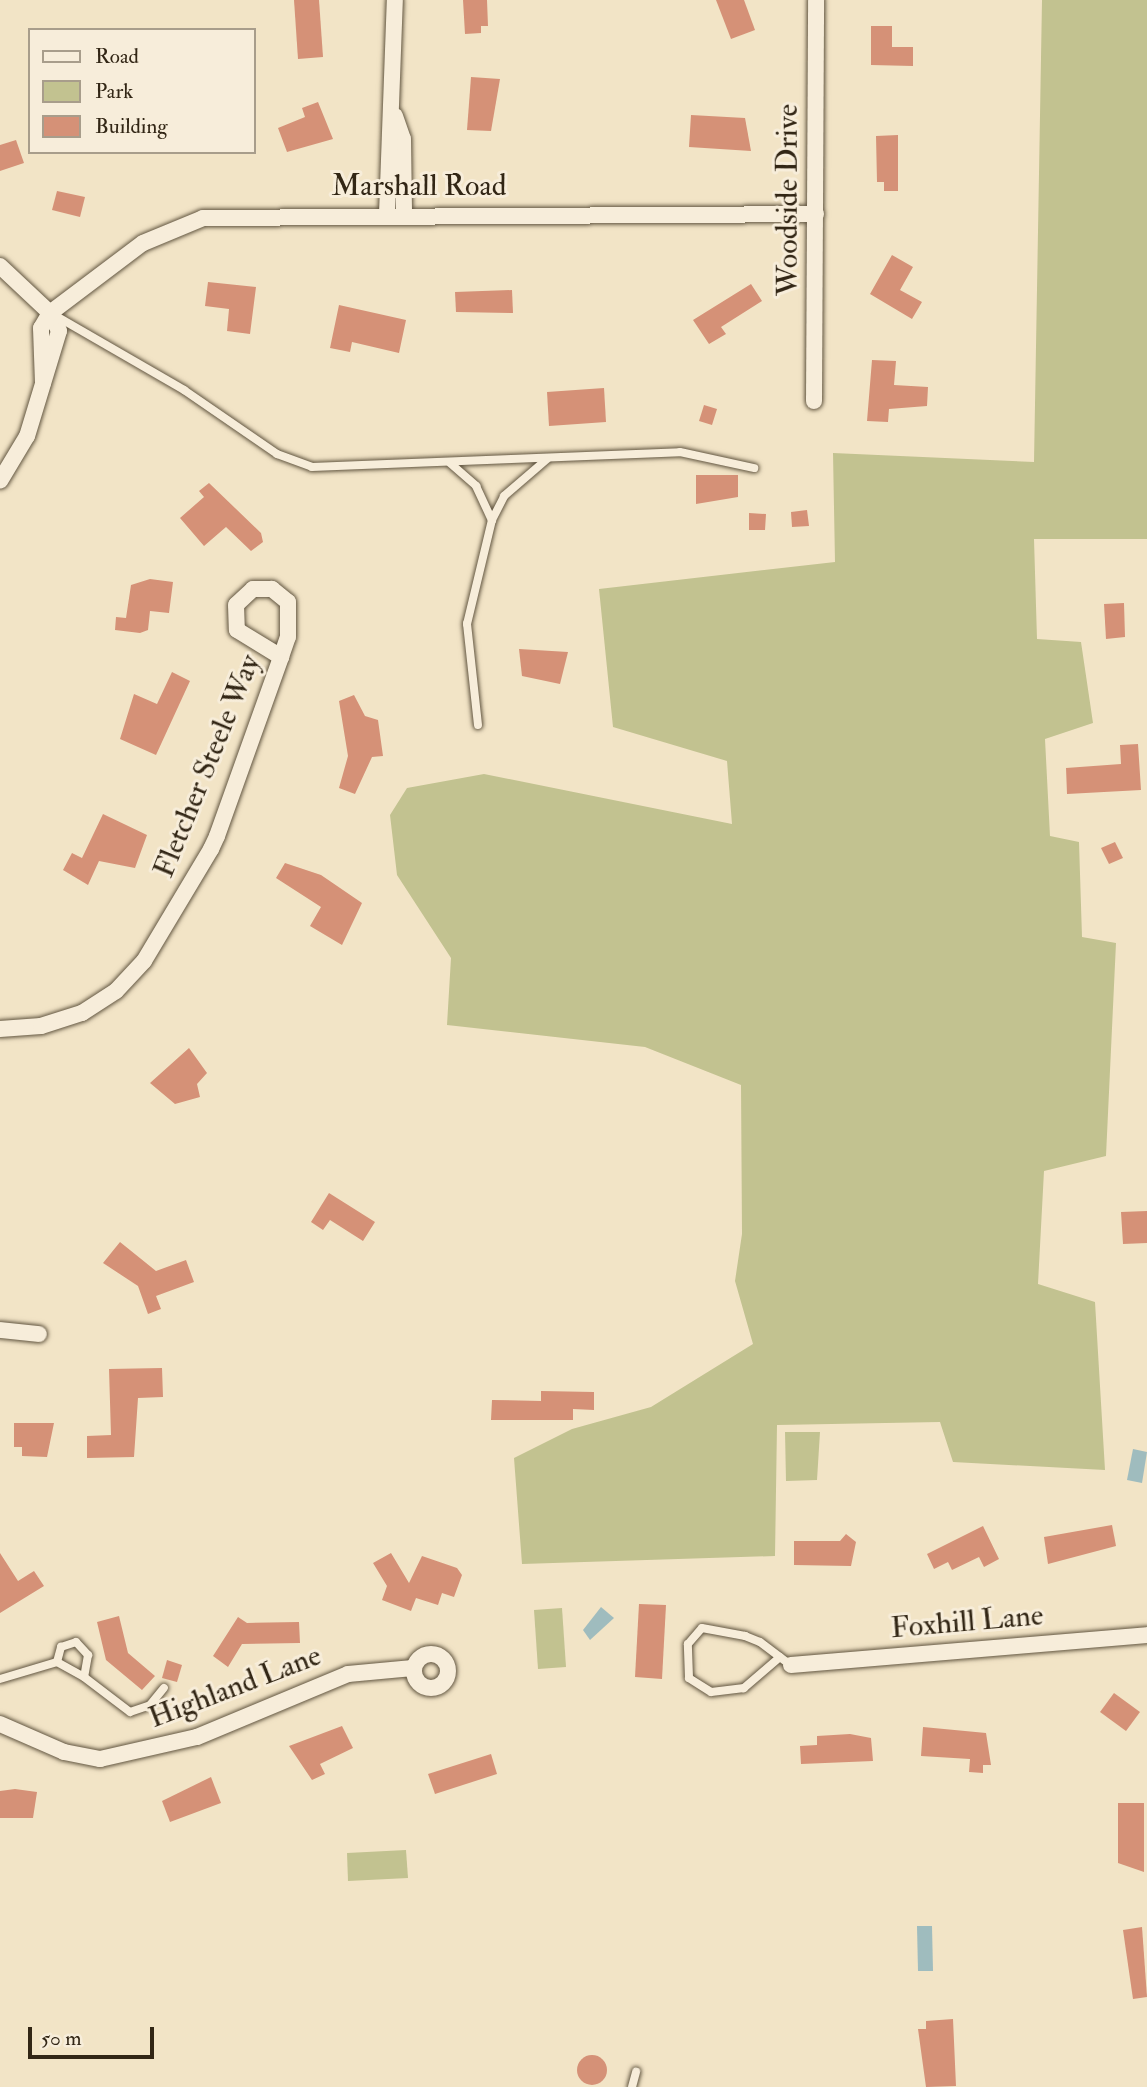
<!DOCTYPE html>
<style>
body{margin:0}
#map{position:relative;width:1147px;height:2087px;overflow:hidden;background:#f2e4c6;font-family:"IM FELL Double Pica",serif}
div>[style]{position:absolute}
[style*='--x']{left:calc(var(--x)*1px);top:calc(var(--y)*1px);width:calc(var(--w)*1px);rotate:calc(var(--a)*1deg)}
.green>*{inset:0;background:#c2c290}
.water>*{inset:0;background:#9fbcbe}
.building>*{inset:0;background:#d59177}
.round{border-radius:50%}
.roads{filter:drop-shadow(0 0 2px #625641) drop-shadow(0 0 2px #625641)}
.service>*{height:8px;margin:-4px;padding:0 4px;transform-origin:4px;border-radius:4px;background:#f7edda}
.minor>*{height:16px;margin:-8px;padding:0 8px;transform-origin:8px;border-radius:8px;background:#f7edda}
.minor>.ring{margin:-8px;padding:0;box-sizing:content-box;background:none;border:16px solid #f7edda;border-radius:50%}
span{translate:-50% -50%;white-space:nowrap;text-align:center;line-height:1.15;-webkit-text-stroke:6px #f7edda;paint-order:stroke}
.street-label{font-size:30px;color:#322615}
.legend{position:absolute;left:28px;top:28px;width:228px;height:126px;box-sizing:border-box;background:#f7edda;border:2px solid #a89d8b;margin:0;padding:9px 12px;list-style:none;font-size:21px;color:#322615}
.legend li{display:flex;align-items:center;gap:14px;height:35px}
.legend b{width:35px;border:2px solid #a89d8b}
.scale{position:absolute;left:28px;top:2027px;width:126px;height:32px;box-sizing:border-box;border:4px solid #322615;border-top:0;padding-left:9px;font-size:21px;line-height:24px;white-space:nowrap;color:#322615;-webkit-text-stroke:5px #f7edda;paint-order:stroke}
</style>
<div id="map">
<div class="green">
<i style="clip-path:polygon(1042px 0,1147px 0,1147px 539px,1034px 539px,1037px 639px,1081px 642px,1093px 723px,1045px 739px,1050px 836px,1079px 842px,1082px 937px,1116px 943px,1106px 1156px,1044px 1171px,1038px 1284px,1095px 1302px,1105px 1470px,953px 1462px,940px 1422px,777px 1425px,775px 1556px,522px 1564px,514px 1458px,572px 1429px,651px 1407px,753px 1344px,735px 1281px,742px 1234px,741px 1085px,645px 1047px,447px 1025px,451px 958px,397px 875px,390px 815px,407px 788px,484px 774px,732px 824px,727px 761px,613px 727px,599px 589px,835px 562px,833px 453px,1034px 462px)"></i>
<i style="clip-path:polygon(785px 1432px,820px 1432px,817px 1480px,786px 1481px)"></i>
<i style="clip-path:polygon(562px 1608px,566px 1667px,538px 1669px,534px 1610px)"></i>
<i style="clip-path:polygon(406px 1850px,408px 1878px,348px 1881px,347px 1853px)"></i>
</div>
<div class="water">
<i style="clip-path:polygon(1133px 1449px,1147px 1452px,1142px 1483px,1127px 1480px)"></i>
<i style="clip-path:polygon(601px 1607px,614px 1618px,590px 1640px,583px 1630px)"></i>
<i style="clip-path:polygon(917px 1926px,932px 1926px,933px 1971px,918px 1971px)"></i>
</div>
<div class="building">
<i style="clip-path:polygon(294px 0,319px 0,323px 57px,298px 59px)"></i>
<i style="clip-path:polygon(463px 0,487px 0,488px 26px,481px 26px,481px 33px,465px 34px)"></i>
<i style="clip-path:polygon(716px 0,744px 0,755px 30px,731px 39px)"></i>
<i style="clip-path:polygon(871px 26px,892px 26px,892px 47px,913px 47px,913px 66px,871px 65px)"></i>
<i style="clip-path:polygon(471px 77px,500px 79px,491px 131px,467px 130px)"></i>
<i style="clip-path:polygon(318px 102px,333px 139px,287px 152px,278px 128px,305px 117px,302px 108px)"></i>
<i style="clip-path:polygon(691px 115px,745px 118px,751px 151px,689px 147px)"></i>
<i style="clip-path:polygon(898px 135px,898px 191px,884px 191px,884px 182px,877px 182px,876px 136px)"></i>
<i style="clip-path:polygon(16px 140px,24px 163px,0 171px,0 145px)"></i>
<i style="clip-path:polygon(57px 191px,85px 197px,80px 217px,52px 210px)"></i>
<i style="clip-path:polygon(892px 255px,913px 267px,900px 290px,922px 302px,912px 319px,870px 294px)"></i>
<i style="clip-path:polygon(208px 282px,256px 287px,250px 334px,227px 331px,229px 309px,205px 306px)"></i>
<i style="clip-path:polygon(751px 284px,762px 301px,721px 327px,726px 334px,709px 344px,693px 320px)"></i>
<i style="clip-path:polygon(512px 290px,513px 313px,456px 312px,455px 292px)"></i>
<i style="clip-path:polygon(339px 305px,406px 320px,399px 353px,352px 342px,350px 352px,330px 348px)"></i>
<i style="clip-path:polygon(872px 360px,896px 361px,894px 385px,928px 387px,927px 406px,889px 409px,888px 422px,867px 421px)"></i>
<i style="clip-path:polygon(604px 388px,606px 422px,549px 426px,547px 392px)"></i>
<i style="clip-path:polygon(704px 405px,717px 409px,712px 425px,699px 421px)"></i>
<i style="clip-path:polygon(696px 475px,738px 475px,738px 497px,696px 504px)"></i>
<i style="clip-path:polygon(209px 483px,261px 533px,263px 542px,251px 551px,226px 527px,204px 546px,180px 518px,204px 497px,199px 491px)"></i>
<i style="clip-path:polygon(807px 510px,809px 526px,792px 527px,791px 512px)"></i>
<i style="clip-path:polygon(749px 513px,766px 514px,765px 530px,749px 530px)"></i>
<i style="clip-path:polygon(150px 579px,173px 582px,169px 613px,150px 611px,148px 630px,140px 633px,115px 630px,116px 617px,126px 618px,131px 585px)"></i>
<i style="clip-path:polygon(1124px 603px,1125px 637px,1106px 639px,1104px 604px)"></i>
<i style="clip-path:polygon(519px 649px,568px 652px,560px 684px,522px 676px)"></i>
<i style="clip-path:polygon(172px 672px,190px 681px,156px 755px,120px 739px,134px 694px,157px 704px)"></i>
<i style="clip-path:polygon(354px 695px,365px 716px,378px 720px,383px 756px,372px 757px,355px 794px,339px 788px,348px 756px,339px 701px)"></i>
<i style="clip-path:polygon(1138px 744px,1141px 790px,1067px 794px,1066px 768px,1121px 764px,1120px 745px)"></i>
<i style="clip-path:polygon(103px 814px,147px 835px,135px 868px,99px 861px,88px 885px,63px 870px,72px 853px,82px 858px)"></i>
<i style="clip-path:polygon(1115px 842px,1123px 858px,1109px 864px,1101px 848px)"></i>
<i style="clip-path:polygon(285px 863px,321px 875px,362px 903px,342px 945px,310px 926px,321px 907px,276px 878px)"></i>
<i style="clip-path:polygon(189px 1048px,207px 1073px,197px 1084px,200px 1097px,175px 1104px,150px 1083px)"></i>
<i style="clip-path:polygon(329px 1193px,375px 1222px,363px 1241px,330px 1220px,323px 1230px,311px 1222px)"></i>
<i style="clip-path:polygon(1147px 1211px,1147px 1243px,1123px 1244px,1121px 1212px)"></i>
<i style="clip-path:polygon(120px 1242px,156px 1271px,186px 1260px,194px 1282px,156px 1296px,161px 1309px,148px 1314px,138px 1286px,103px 1263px)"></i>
<i style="clip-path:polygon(162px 1368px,163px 1397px,138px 1398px,134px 1457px,87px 1458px,87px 1436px,111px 1435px,109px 1369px)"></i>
<i style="clip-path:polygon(541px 1391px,594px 1392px,594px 1410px,573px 1409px,573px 1420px,491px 1420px,492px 1400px,541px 1401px)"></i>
<i style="clip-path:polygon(14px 1423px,54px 1423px,47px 1457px,22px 1456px,22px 1447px,14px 1447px)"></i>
<i style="clip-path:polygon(1112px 1525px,1116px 1546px,1048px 1564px,1044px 1537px)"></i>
<i style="clip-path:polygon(983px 1526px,999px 1559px,984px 1567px,979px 1557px,952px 1570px,948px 1562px,934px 1569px,927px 1554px)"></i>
<i style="clip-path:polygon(846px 1534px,856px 1542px,851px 1566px,794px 1565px,794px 1541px,840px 1541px)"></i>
<i style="clip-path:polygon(0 1553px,18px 1581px,34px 1571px,44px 1586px,0 1613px)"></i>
<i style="clip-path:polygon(391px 1553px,409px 1583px,422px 1556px,457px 1568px,462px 1575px,454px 1597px,442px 1593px,438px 1605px,416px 1598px,411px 1611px,382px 1600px,387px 1586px,373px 1563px)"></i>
<i style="clip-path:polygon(639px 1604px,666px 1605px,662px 1679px,635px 1677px)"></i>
<i style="clip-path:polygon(119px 1616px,128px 1653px,155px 1676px,142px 1690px,106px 1660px,97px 1622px)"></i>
<i style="clip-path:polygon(238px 1617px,247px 1623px,299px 1622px,300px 1643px,242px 1644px,228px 1667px,213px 1656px)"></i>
<i style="clip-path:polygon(167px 1660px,182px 1665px,177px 1682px,162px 1678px)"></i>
<i style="clip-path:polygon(1114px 1693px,1140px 1712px,1126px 1731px,1100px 1712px)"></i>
<i style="clip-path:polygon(342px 1726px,353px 1748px,320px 1764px,325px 1774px,312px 1780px,289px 1746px)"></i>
<i style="clip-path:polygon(923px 1727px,986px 1733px,991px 1765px,983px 1765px,983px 1773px,969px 1772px,970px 1759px,921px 1756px)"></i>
<i style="clip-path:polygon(850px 1734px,871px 1738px,873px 1761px,801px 1764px,800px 1746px,817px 1745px,817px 1736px)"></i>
<i style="clip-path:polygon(491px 1754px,497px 1774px,435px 1794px,428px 1774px)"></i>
<i style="clip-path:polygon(211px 1777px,221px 1803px,170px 1822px,162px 1801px)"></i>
<i style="clip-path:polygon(15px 1789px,37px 1792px,33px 1818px,0 1818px,0 1791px)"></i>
<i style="clip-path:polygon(1118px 1803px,1144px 1803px,1144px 1872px,1118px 1863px)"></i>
<i style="clip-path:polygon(1142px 1927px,1147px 1997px,1133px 1999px,1123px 1930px)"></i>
<i style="clip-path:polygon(953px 2019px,956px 2086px,926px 2087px,918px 2029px,926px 2029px,926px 2021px)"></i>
<i class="round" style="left:577px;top:2055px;width:30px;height:30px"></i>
</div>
<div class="roads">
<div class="service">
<i style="--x:56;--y:316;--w:148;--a:30"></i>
<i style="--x:184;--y:390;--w:113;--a:34.5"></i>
<i style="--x:277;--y:454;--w:37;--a:20"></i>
<i style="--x:312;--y:467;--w:368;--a:-2.3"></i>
<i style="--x:680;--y:452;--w:76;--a:12.2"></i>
<i style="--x:450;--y:463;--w:35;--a:41"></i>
<i style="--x:476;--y:486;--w:38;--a:65"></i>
<i style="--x:478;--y:725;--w:102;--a:-96.2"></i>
<i style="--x:467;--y:624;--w:107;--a:-76.5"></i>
<i style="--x:492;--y:520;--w:27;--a:-63"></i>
<i style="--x:504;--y:496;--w:57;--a:-40.7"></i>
<i style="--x:780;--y:1657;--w:48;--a:139.3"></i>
<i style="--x:744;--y:1688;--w:33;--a:173"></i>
<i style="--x:711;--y:1692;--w:26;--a:-148"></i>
<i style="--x:689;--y:1678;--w:34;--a:-92"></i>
<i style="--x:688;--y:1644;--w:21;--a:-49"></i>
<i style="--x:702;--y:1628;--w:44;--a:10.5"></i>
<i style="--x:745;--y:1636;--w:16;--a:22"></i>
<i style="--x:760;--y:1642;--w:39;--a:37"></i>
<i style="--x:57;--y:1662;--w:31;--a:29"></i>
<i style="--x:0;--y:1679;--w:59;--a:-16.6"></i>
<i style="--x:57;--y:1662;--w:16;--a:-75"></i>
<i style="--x:61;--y:1647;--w:16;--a:-18"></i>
<i style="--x:76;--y:1642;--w:18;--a:47"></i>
<i style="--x:88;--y:1655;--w:22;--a:100"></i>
<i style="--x:84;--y:1677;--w:58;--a:37.3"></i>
<i style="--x:130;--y:1712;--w:21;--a:-19"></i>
<i style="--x:150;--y:1705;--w:22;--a:-51"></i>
<i style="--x:632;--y:2087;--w:16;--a:-75"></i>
</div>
<div class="minor">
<i style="--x:395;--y:116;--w:24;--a:71"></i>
<i style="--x:403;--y:139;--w:75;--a:89.2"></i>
<i style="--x:387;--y:214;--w:214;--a:-87.9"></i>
<i style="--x:0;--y:266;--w:69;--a:43.2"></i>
<i style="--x:50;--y:313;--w:20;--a:63"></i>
<i style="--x:59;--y:331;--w:110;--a:106.9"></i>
<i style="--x:27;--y:436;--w:52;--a:121"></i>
<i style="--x:43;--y:383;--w:55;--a:-92.1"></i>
<i style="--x:41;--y:328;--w:17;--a:-59"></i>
<i style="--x:50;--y:313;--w:116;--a:-37"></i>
<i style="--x:143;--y:243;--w:65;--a:-22.6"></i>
<i style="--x:203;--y:218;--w:613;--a:-0.37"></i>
<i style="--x:814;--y:401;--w:401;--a:-89.7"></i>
<i style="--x:0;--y:1029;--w:41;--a:-4.2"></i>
<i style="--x:41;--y:1026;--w:43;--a:-17.6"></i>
<i style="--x:82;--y:1013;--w:40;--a:-32.9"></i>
<i style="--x:116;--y:991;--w:41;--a:-47"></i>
<i style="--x:144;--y:961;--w:131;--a:-59.1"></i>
<i style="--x:211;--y:849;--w:14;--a:-65"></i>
<i style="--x:217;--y:836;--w:190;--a:-70.3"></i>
<i style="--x:281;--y:657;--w:21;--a:-71"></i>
<i style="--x:288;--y:637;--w:35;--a:-90"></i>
<i style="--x:288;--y:602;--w:21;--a:-141"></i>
<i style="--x:272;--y:589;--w:19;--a:180"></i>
<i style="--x:253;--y:589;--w:23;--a:137"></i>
<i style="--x:236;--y:605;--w:25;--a:88"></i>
<i style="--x:237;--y:630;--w:52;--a:31.5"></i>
<i style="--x:0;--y:1330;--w:39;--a:6"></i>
<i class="ring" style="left:414px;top:1654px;width:18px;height:18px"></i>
<i style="--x:791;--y:1665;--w:357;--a:-4.8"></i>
<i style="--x:0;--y:1724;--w:70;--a:23.6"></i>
<i style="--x:64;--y:1752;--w:37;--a:11"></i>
<i style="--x:100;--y:1759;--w:99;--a:-12.8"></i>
<i style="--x:197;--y:1737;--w:164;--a:-22.6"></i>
<i style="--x:348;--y:1674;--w:65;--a:-5.3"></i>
</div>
</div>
<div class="street-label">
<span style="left:419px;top:186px">Marshall Road</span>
<span style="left:788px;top:200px;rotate:-90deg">Woodside Drive</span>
<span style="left:207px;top:766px;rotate:-68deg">Fletcher Steele Way</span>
<span style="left:967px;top:1622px;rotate:-5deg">Foxhill Lane</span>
<span style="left:235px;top:1687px;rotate:-21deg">Highland Lane</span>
</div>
<ul class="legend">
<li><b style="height:9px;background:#f7edda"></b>Road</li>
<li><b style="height:19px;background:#c2c290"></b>Park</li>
<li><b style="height:19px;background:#d59177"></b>Building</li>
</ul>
<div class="scale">50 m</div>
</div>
